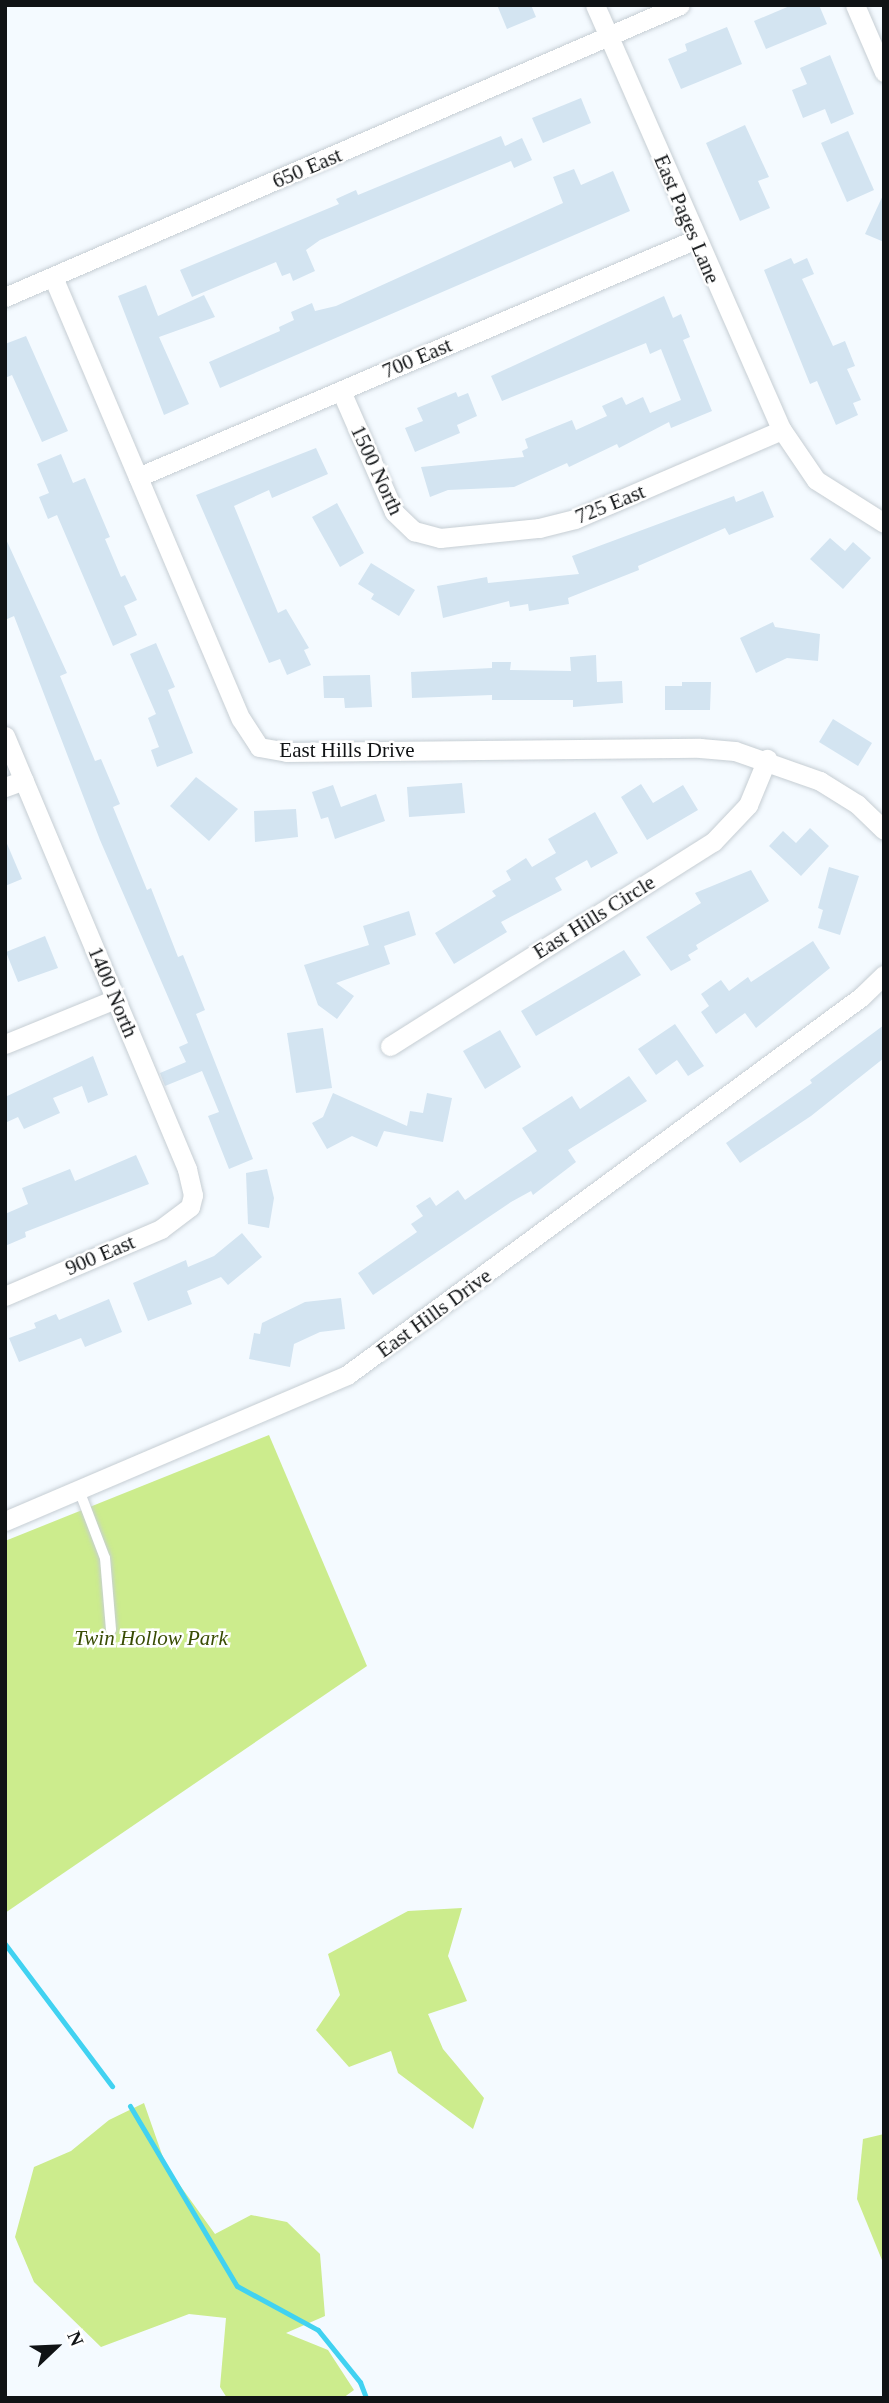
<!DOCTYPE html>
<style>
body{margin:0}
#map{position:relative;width:889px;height:2403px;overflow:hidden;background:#f4faff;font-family:Georgia,serif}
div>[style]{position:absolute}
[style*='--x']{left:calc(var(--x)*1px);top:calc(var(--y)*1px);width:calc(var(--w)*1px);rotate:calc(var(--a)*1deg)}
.green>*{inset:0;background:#ccec8d}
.stream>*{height:5px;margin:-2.5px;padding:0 2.5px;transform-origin:2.5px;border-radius:2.5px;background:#41d2f1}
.building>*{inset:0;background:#d3e4f1}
.roads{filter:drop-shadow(0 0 2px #c6ced4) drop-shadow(0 0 2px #c6ced4)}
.lane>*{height:10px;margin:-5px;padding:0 5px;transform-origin:5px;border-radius:5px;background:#fff}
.street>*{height:19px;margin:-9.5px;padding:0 9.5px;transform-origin:9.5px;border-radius:9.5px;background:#fff}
span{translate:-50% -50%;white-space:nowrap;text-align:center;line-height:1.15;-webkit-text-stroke:5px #fff;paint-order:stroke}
.street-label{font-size:21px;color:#101315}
.park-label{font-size:21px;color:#394c04;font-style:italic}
.frame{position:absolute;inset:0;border:7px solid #101315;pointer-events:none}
.north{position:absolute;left:21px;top:2312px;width:70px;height:70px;-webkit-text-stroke:5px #fff;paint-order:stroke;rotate:67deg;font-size:19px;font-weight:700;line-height:28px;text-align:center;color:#101315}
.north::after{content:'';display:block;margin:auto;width:24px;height:32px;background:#101315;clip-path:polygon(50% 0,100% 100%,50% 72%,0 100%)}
</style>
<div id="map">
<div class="green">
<i style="clip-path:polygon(269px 1435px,367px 1666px,5px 1913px,5px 1541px)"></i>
<i style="clip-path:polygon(462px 1908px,448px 1956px,467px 2001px,428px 2014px,443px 2049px,484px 2098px,473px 2129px,398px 2073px,391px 2051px,349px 2067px,316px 2030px,340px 1995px,328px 1954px,408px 1911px)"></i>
<i style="clip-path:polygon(144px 2103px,166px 2166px,215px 2234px,251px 2215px,287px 2222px,320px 2254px,325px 2316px,286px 2333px,328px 2350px,354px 2390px,343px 2398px,227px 2398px,220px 2387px,226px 2318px,189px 2314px,101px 2347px,34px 2282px,15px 2237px,34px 2167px,71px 2151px,109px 2120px)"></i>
<i style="clip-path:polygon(884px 2134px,884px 2265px,857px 2199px,863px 2139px)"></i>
</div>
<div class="stream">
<i style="--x:5;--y:1944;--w:178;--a:53"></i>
<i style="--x:130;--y:2106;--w:209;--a:59.3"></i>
<i style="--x:237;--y:2286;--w:92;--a:28.5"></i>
<i style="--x:318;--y:2330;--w:67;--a:51.1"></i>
<i style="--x:360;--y:2382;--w:17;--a:69"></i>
</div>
<div class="building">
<i style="clip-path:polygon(497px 5px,531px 5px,536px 17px,507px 29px)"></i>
<i style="clip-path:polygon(792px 5px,819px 5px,827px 24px,766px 49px,754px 21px)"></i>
<i style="clip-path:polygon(727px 27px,742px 64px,681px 89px,668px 59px,687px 51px,685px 44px)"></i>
<i style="clip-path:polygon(830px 55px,854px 114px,831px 124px,825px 109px,803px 118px,792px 90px,807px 84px,800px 68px)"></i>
<i style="clip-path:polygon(581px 98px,591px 123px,543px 143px,532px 118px)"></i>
<i style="clip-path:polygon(745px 125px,769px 177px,758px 181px,770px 208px,740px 221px,706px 143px)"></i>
<i style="clip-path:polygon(848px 131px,874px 190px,847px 202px,821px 143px)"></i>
<i style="clip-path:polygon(501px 136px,505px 146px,522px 138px,532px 160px,514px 168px,511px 161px,320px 240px,306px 250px,315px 271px,293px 281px,290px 273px,282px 276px,276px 262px,192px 297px,180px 270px,339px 204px,336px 199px,356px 190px,358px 195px)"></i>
<i style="clip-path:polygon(574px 169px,581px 185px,613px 171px,630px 211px,220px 388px,209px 362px,280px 331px,279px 327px,294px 320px,291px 312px,312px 303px,315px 311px,336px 306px,563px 203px,553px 177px)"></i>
<i style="clip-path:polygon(884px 193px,884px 242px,865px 234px)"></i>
<i style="clip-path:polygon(791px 258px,794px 264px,807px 258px,814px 274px,802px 279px,833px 346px,845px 341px,855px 366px,847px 369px,861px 400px,853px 403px,858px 415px,836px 425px,817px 381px,810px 384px,764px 270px)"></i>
<i style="clip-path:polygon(146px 285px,158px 316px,204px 295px,215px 317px,159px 337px,189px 404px,164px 415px,118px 296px)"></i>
<i style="clip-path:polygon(664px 296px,673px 318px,681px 314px,690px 337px,683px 340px,712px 411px,671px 428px,669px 422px,619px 448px,617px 444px,569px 467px,567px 463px,514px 487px,448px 490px,430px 497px,421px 467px,524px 457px,522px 451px,528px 448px,525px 439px,572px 420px,576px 430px,607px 416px,602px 406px,622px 397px,626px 405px,643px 397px,650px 413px,681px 400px,661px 349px,650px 354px,646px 343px,502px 401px,491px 376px)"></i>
<i style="clip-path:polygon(26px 336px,68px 431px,42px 442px,12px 375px,5px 378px,5px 344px)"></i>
<i style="clip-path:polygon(456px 392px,458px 397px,468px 393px,477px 416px,457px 425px,460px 433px,415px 452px,405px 428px,423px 421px,417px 408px)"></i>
<i style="clip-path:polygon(316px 448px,328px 474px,272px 498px,269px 490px,234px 506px,278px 613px,286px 609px,309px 648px,304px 650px,311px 665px,287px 675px,280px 659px,269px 663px,196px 495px)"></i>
<i style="clip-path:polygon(61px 454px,73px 483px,85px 478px,110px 537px,105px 539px,121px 577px,125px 575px,137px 600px,124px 606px,137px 635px,113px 646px,57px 515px,48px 519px,39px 497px,49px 493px,37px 464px)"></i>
<i style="clip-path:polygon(763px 491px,774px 517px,729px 535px,725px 528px,638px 566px,639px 570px,568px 598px,569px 604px,529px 611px,528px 604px,510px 607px,509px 601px,443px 618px,437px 586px,487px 577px,488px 583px,579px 574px,572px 556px,734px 496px,736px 502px)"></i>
<i style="clip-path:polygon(337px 503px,364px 553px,340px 567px,312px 517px)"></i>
<i style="clip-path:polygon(5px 537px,67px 673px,60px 676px,95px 761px,101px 759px,120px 804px,113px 807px,147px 890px,151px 888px,178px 957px,183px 955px,205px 1010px,196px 1014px,253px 1159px,229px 1169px,208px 1116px,219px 1112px,202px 1071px,165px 1086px,160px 1073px,186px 1062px,179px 1047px,188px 1043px,100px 840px,14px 616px,5px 620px)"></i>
<i style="clip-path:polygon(830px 538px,845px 551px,853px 542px,871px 558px,843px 589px,810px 559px)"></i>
<i style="clip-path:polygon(371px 563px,415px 590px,399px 616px,371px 599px,374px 594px,358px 584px)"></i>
<i style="clip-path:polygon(773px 622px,775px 627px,820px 634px,818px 661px,787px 658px,756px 673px,740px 638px)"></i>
<i style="clip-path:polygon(156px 643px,175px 687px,168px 690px,193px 753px,157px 767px,151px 750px,159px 747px,148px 718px,156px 714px,130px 654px)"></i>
<i style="clip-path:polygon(596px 655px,597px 682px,622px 681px,623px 703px,573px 707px,573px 700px,492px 700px,492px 695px,412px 698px,411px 672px,492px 668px,492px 662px,511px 662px,510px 670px,571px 671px,570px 657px)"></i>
<i style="clip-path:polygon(370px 675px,372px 707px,345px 708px,344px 698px,324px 698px,323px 676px)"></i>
<i style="clip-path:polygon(682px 682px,711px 682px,710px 710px,665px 710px,665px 686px,682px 686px)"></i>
<i style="clip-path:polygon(833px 719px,872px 743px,858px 766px,819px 742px)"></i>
<i style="clip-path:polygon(196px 777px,238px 809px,209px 841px,170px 806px)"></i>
<i style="clip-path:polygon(462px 783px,465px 813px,409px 817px,407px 787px)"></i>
<i style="clip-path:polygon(641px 784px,653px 803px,683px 785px,698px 810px,647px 840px,621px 797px)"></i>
<i style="clip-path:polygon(333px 785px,341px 807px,376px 794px,385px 821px,335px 839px,328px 817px,321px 819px,312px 792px)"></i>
<i style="clip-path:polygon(296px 809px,298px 837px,255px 842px,254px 811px)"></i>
<i style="clip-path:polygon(595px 812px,618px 853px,591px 868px,587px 860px,555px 878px,562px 890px,501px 922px,507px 932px,454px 964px,435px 933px,496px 896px,492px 891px,511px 880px,506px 871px,526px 858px,532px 867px,556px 853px,548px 839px)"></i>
<i style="clip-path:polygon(810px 828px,829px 846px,801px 876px,769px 846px,783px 831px,796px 843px)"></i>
<i style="clip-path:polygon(5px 839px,22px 879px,5px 886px)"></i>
<i style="clip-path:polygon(829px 867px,859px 876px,840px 935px,818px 928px,823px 910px,818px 908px)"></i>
<i style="clip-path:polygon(751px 870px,769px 901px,696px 945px,698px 949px,688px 955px,691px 960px,671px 971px,646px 937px,701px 903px,695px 893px)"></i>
<i style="clip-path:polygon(409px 911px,416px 935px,384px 946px,390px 964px,336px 983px,354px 996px,337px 1019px,318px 1005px,304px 965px,369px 945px,363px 926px)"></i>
<i style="clip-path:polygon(45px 936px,58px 968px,18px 982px,6px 952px)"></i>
<i style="clip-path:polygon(813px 941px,830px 968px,756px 1028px,745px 1013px,716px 1034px,701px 1012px,709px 1006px,701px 994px,721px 980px,729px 991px,748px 977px,751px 982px)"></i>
<i style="clip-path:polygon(624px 950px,641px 975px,536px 1036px,521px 1011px)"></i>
<i style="clip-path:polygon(675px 1024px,704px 1066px,688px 1076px,677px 1060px,656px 1075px,638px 1049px)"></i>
<i style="clip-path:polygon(884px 1025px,884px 1058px,811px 1116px,740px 1163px,726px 1143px,812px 1083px,810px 1080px)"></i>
<i style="clip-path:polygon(323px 1028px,332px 1088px,296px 1093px,287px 1033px)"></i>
<i style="clip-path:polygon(500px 1030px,521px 1067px,485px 1089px,463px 1051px)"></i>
<i style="clip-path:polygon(93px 1056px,108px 1095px,88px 1103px,82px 1086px,53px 1098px,60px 1113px,24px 1129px,18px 1117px,5px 1123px,5px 1097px)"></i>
<i style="clip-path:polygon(629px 1076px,647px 1101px,568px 1150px,576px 1162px,533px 1195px,531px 1191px,511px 1202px,373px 1295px,358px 1273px,417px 1232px,411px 1224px,423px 1216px,416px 1206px,430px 1197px,436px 1206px,458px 1190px,465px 1200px,537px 1151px,522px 1128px,572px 1096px,580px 1109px)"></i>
<i style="clip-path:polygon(333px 1093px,407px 1126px,410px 1111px,423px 1113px,427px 1093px,452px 1098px,443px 1142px,384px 1131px,377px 1147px,352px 1136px,327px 1149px,312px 1123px,323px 1117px)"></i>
<i style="clip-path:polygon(136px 1155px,149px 1184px,25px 1232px,26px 1237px,5px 1246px,5px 1214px,28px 1204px,22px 1188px,70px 1169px,75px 1181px)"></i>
<i style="clip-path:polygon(267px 1169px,274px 1198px,269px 1228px,248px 1224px,246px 1173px)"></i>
<i style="clip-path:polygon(242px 1233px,262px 1257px,228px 1285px,221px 1277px,187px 1291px,192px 1304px,148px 1321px,133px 1283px,186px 1260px,188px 1267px,214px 1256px)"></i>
<i style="clip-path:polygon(341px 1298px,345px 1329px,320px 1332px,294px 1344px,290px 1367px,249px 1359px,254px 1333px,260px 1334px,262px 1323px,305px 1302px)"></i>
<i style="clip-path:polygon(109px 1299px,122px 1332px,85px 1347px,81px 1338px,19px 1362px,9px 1338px,36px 1328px,34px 1323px,56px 1314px,59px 1320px)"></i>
</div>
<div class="roads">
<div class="lane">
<i style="--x:79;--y:1490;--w:73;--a:69.1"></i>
<i style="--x:105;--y:1558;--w:72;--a:85.2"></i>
</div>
<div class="street">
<i style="--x:595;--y:5;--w:464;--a:66.3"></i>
<i style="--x:782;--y:430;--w:60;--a:55.8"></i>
<i style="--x:816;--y:480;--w:80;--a:32.3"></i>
<i style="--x:855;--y:5;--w:73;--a:66.6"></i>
<i style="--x:53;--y:277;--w:480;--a:67"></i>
<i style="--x:241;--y:719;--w:33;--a:57"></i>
<i style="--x:259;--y:747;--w:27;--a:10"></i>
<i style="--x:286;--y:752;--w:414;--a:-0.6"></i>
<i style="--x:700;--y:748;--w:35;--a:5"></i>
<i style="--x:735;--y:751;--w:90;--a:19.4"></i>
<i style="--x:820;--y:781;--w:44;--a:31.9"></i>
<i style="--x:857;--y:804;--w:37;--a:44"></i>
<i style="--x:5;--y:297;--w:735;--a:-23.39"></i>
<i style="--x:341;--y:391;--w:132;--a:66.3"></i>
<i style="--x:394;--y:512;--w:28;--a:44"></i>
<i style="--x:414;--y:531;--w:27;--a:15"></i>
<i style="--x:440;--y:538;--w:100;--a:-5.8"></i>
<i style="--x:539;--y:528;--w:37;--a:-14"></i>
<i style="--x:575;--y:519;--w:225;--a:-23.3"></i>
<i style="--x:138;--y:477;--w:607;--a:-23.1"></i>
<i style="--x:5;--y:736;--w:470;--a:67.2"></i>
<i style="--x:187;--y:1169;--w:27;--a:77"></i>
<i style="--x:193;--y:1195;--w:12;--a:104"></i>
<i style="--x:190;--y:1207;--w:36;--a:143"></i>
<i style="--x:161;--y:1229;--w:170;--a:156.8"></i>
<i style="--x:5;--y:787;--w:20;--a:-20"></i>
<i style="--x:5;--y:1044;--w:119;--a:-22.2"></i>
<i style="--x:390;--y:1046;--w:382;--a:-32.3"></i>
<i style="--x:713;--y:842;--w:51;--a:-46.6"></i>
<i style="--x:748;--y:805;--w:50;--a:-67.6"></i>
<i style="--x:5;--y:1521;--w:372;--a:-23.1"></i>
<i style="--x:347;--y:1375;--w:638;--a:-36.33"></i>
<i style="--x:861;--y:997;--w:32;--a:-44"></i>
</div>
</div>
<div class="street-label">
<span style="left:307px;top:168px;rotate:-23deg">650 East</span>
<span style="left:687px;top:219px;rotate:67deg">East Pages Lane</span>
<span style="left:417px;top:358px;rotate:-23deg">700 East</span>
<span style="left:377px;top:470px;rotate:65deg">1500 North</span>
<span style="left:610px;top:504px;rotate:-22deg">725 East</span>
<span style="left:347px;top:750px">East Hills Drive</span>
<span style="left:594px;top:917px;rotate:-32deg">East Hills Circle</span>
<span style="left:113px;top:992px;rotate:67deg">1400 North</span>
<span style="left:100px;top:1255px;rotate:-23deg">900 East</span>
<span style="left:434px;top:1313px;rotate:-36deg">East Hills Drive</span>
</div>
<div class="park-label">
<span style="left:151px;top:1638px">Twin Hollow Park</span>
</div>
<div class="frame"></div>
<div class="north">N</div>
</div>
